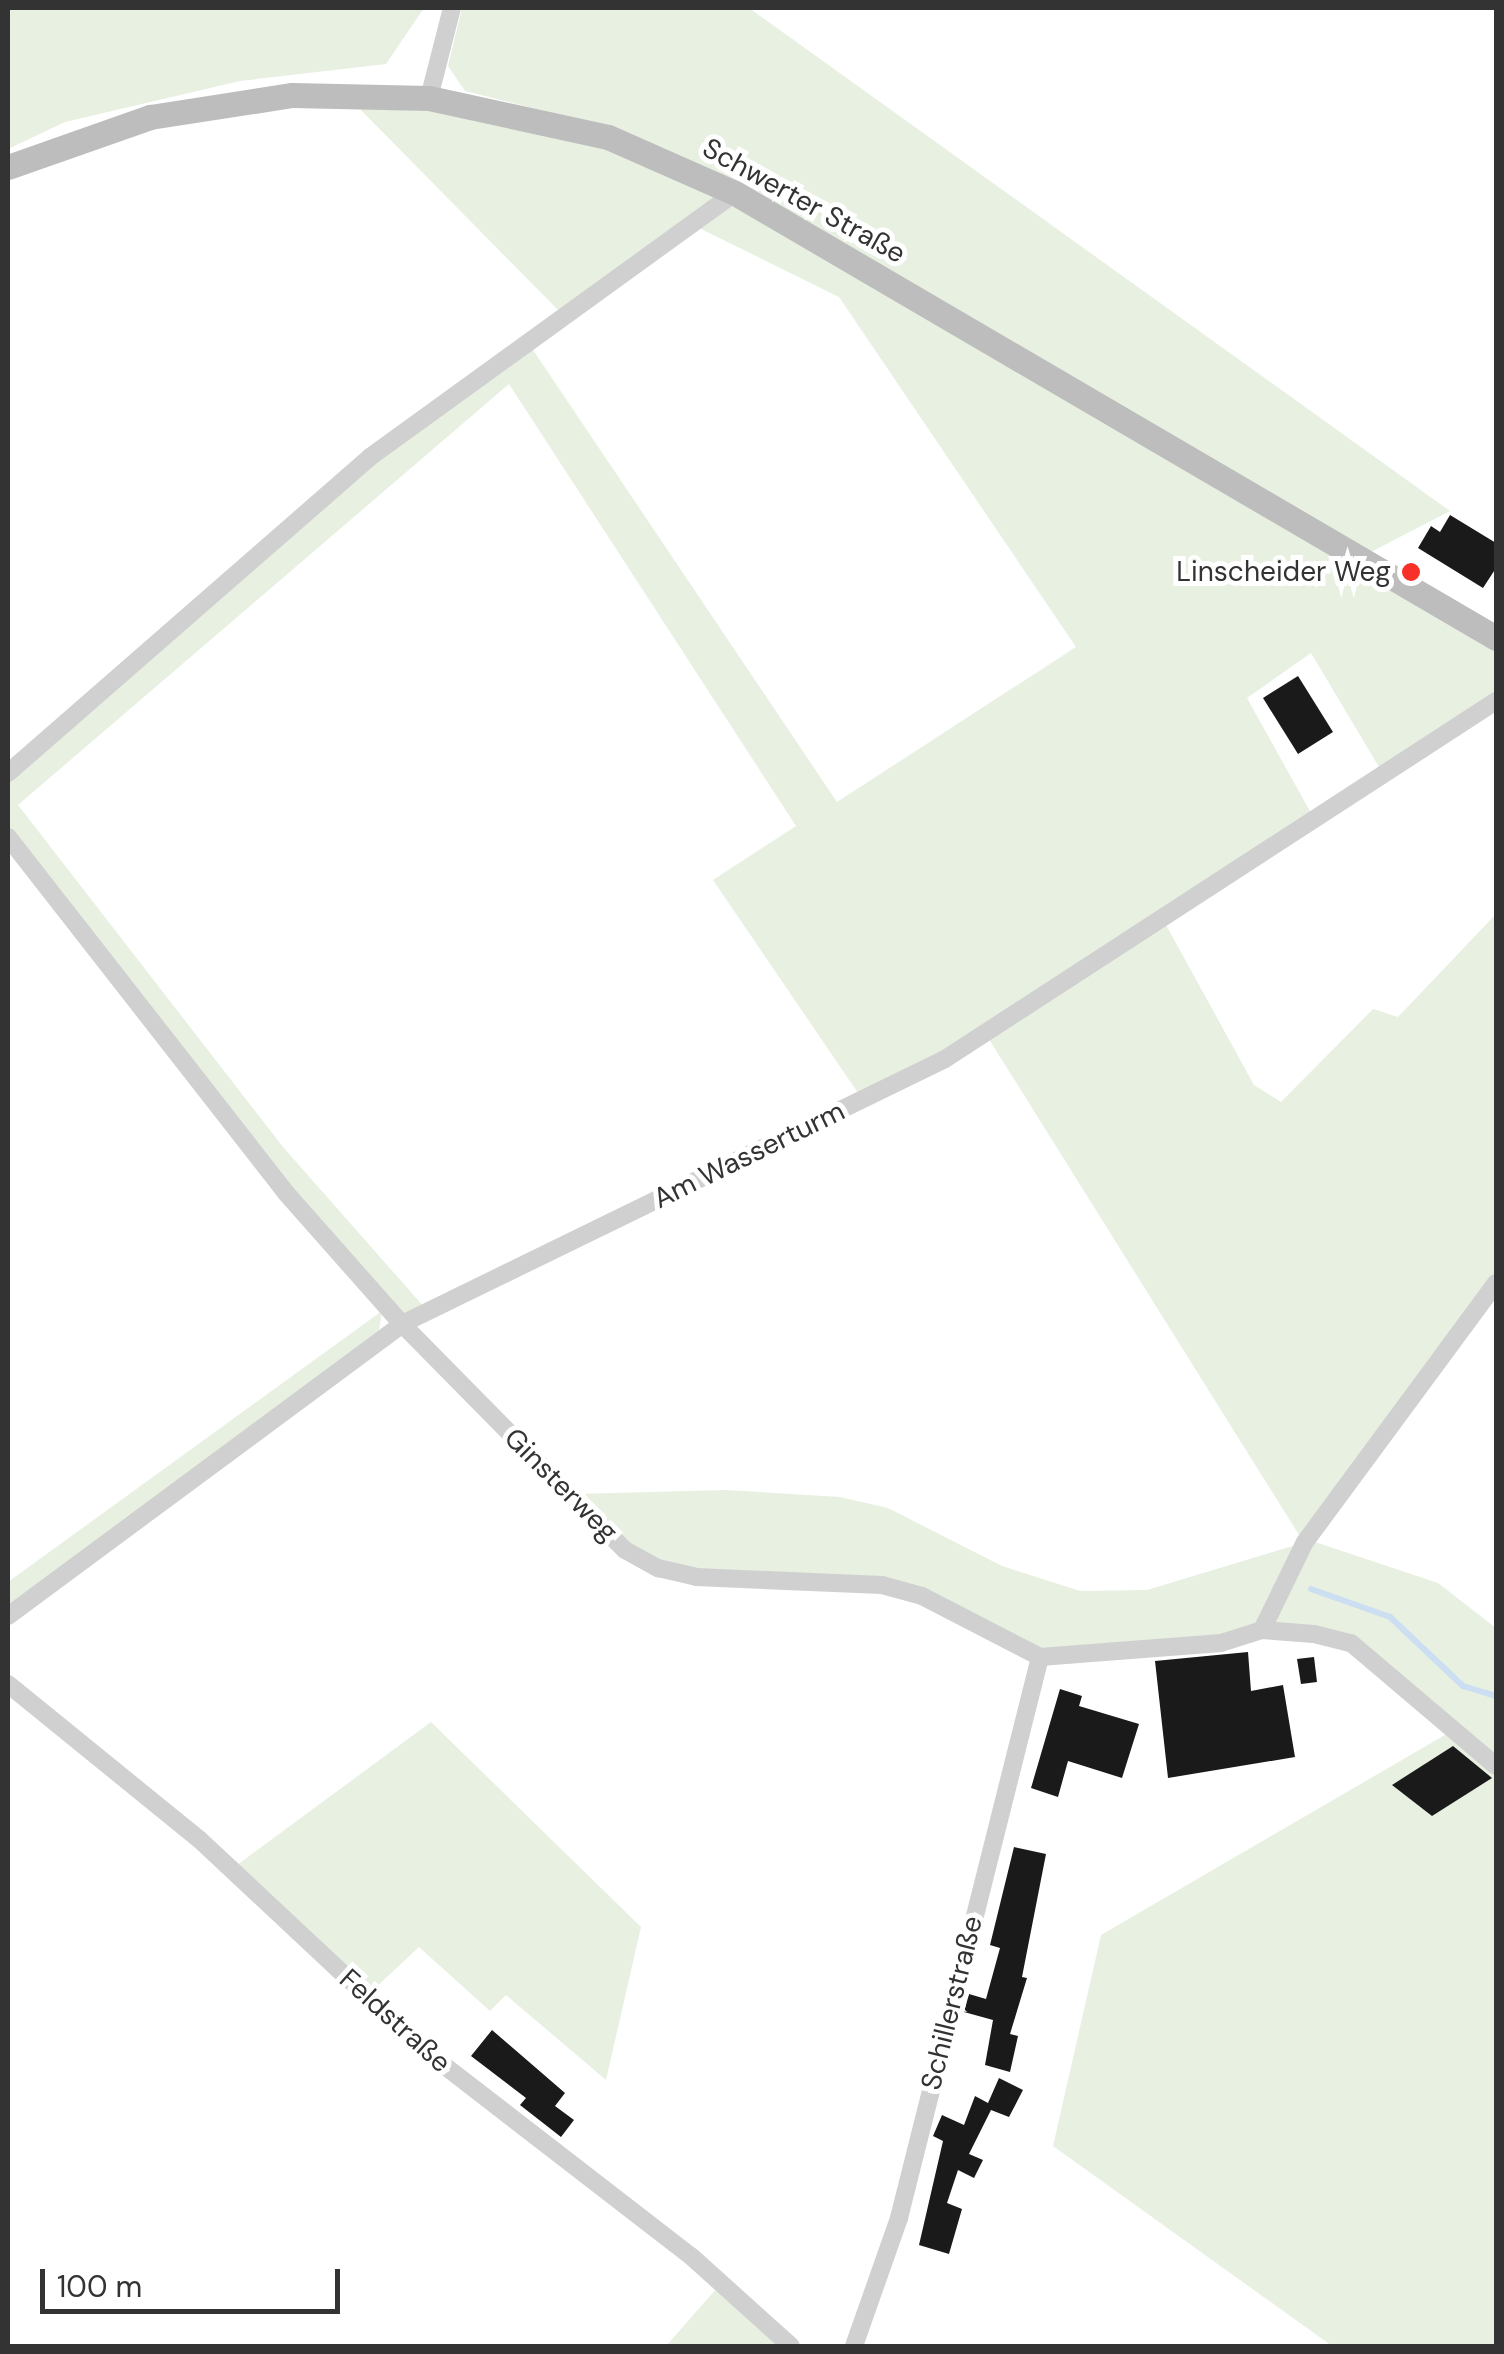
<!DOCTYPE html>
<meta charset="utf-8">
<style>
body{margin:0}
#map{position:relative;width:1504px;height:2354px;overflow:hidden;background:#fff;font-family:"DM Sans",sans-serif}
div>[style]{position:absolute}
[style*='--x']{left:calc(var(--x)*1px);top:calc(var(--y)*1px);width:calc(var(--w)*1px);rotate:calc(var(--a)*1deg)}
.green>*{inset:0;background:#e7f0e1}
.stream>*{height:6px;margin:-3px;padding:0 3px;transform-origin:3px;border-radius:3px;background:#ccdef1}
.building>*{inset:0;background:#1a1a1a}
.minor>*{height:18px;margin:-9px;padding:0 9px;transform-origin:9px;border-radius:9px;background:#d0d0d0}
.secondary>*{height:25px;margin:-12.5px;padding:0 12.5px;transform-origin:12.5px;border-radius:12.5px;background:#bdbdbd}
.dots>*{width:28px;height:28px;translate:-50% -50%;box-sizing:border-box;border:5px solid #fff;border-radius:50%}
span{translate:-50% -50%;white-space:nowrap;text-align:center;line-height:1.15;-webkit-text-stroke:10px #fff;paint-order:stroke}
.street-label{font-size:28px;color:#333}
.poi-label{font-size:28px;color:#333}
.right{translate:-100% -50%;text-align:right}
.frame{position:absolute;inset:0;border:10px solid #333;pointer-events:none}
.scale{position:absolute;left:40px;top:2269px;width:300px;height:45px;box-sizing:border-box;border:5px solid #333;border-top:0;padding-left:12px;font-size:30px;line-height:35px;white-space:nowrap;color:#333;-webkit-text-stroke:8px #fff;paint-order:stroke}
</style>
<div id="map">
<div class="green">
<i style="clip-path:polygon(8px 8px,424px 8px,386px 64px,240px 81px,65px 122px,8px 149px)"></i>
<i style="clip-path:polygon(462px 8px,749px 8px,1450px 511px,1369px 553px,604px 126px,465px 91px,448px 66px)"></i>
<i style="clip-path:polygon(351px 100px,410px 100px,605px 142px,725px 196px,560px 312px)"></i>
<i style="clip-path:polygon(732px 198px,1496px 647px,1496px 691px,1379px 767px,1311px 653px,1247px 698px,1311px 813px,942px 1056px,860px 1096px,713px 880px,796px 826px,509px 384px,18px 805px,283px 1147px,425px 1308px,403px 1313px,291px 1193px,8px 830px,8px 781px,375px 460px,529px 344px,837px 802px,1076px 647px,839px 297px,695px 226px)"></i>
<i style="clip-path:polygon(1496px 914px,1496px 1277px,1431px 1356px,1301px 1538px,987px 1036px,1166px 925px,1254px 1085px,1281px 1102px,1373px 1009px,1398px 1017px)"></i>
<i style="clip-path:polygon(382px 1311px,379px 1330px,360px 1345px,8px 1607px,8px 1582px)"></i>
<i style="clip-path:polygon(726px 1490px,840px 1497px,888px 1508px,1002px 1566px,1080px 1591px,1147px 1590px,1299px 1544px,1258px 1629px,1219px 1639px,1039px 1651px,923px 1592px,673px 1567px,626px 1543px,576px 1494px)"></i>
<i style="clip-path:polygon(1312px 1541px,1438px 1583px,1496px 1628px,1496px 1761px,1353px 1640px,1270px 1627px)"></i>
<i style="clip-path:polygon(431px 1722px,641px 1927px,606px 2080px,506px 1995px,490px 2011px,419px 1947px,372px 1991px,237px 1865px)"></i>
<i style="clip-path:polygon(1450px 1732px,1496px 1770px,1496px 2346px,1332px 2346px,1053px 2146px,1101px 1935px)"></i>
<i style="clip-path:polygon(717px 2288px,779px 2346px,666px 2346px)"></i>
</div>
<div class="stream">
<i style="--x:1311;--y:1589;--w:84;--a:19.5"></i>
<i style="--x:1390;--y:1617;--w:100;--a:43.4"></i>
<i style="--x:1463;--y:1686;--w:34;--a:17"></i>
</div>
<div class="building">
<i style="clip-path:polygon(1450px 515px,1496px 543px,1496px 568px,1483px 588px,1418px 548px,1431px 526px,1440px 532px)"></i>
<i style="clip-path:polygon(1298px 676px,1333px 732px,1298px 754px,1263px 698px)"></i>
<i style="clip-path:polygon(1248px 1652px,1251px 1691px,1283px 1685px,1295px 1757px,1168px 1778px,1155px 1661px)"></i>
<i style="clip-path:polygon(1314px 1657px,1317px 1682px,1301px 1684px,1297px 1659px)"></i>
<i style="clip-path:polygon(1060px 1689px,1082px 1696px,1079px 1706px,1139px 1724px,1122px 1778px,1068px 1761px,1058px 1797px,1031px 1788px)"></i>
<i style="clip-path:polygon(1453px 1746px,1492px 1778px,1432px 1816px,1392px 1785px)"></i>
<i style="clip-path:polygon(1014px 1847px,1046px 1854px,1022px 1977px,1027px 1978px,1010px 2034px,1018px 2036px,1010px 2072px,985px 2065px,993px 2020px,964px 2012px,969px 1994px,986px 1999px,1000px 1948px,990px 1945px)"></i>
<i style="clip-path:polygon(492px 2030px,565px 2093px,555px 2106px,574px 2120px,561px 2137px,520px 2105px,526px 2098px,471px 2056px)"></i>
<i style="clip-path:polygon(999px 2078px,1023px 2090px,1009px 2117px,991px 2110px,969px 2154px,983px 2160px,974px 2178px,958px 2170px,947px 2203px,962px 2209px,949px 2254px,919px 2245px,943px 2141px,933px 2136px,942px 2115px,964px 2125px,975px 2096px,988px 2103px)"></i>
</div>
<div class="minor">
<i style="--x:429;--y:98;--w:93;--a:-75.7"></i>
<i style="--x:8;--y:773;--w:481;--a:-41.1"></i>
<i style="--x:370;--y:457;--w:450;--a:-35.9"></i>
<i style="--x:8;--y:837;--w:452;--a:52"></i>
<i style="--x:286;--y:1193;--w:175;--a:48.5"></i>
<i style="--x:402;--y:1324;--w:317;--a:45.4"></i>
<i style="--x:625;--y:1550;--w:38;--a:29"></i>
<i style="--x:658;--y:1568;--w:39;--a:13"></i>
<i style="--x:696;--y:1577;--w:186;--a:2.5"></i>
<i style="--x:882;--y:1585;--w:41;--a:15.4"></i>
<i style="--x:922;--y:1596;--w:133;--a:27.3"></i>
<i style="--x:1040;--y:1657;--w:182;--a:-4.4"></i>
<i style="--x:1221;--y:1643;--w:43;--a:-17.6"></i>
<i style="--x:1262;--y:1630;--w:52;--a:4.4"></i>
<i style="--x:1314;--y:1634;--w:38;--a:14"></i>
<i style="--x:1351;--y:1643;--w:190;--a:40.3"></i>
<i style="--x:8;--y:1616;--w:490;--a:-36.5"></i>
<i style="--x:402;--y:1324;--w:604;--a:-26.01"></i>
<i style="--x:945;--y:1059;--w:657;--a:-33.01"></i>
<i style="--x:1262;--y:1630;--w:98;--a:-64"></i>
<i style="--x:1305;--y:1542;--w:322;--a:-53.6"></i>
<i style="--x:8;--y:1684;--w:247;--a:39.1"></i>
<i style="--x:200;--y:1840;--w:312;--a:43.1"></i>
<i style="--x:428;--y:2053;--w:334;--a:37.7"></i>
<i style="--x:692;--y:2257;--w:133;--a:42"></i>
<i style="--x:854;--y:2346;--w:136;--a:-70.6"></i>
<i style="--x:899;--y:2218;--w:578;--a:-75.89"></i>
</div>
<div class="secondary">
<i style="--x:8;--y:167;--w:151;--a:-19.4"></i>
<i style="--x:150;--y:117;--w:144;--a:-8.8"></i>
<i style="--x:292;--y:95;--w:137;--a:1.3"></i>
<i style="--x:429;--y:98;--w:183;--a:12.3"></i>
<i style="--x:608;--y:137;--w:139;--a:23.8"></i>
<i style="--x:735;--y:193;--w:882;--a:30.32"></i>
</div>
<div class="dots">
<i style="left:1411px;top:572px;background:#f73028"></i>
</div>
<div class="street-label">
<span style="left:804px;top:201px;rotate:29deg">Schwerter Straße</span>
<span style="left:749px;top:1155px;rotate:-26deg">Am Wasserturm</span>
<span style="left:561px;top:1485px;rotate:45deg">Ginsterweg</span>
<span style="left:952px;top:2003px;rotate:-76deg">Schillerstraße</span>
<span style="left:395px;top:2021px;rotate:42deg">Feldstraße</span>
</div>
<div class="poi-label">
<span class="right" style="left:1391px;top:572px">Linscheider Weg</span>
</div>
<div class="frame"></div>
<div class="scale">100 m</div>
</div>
